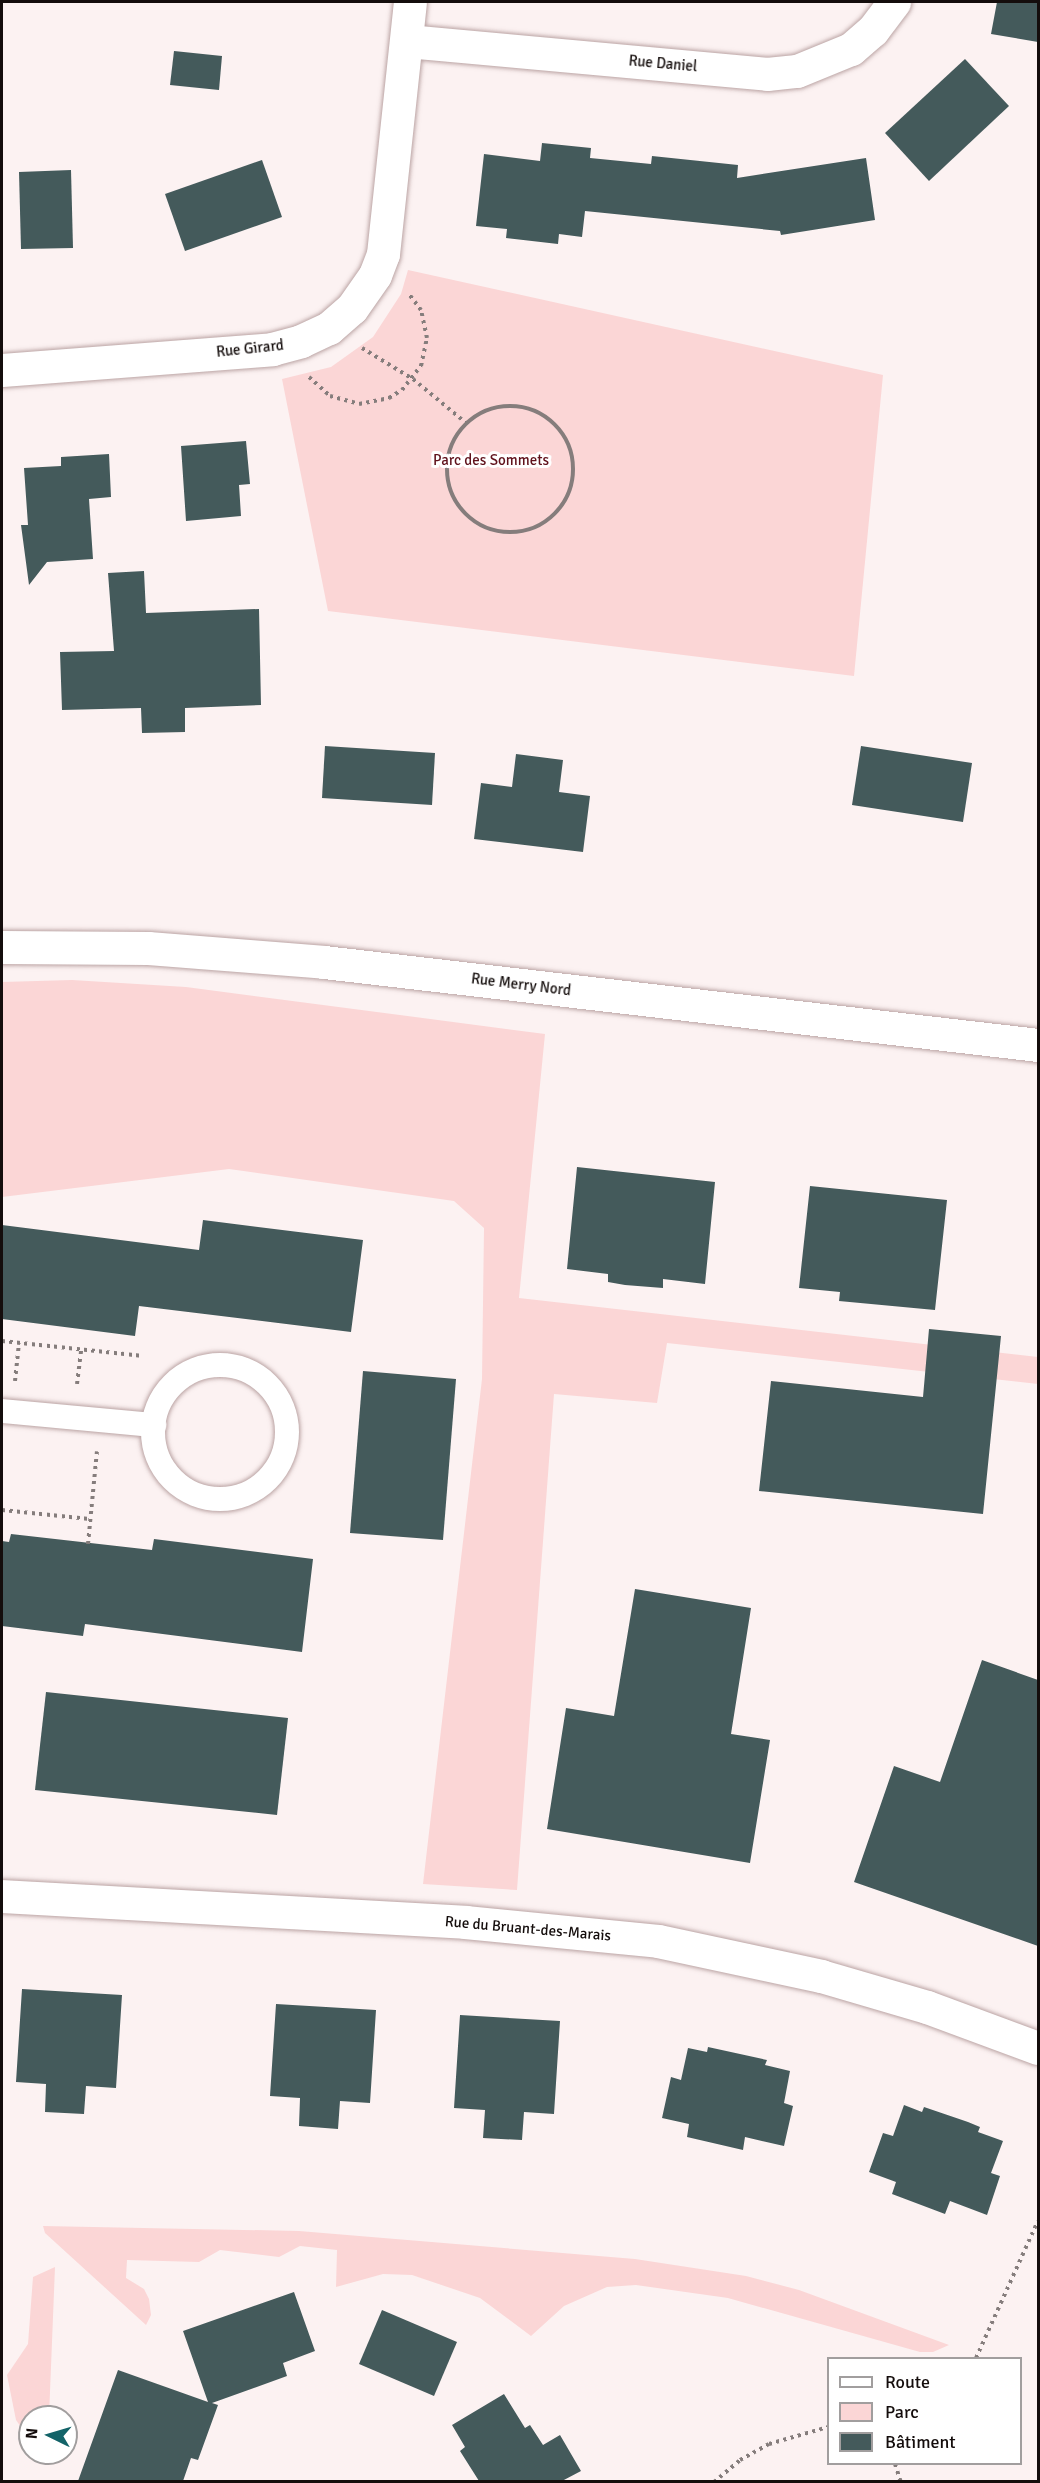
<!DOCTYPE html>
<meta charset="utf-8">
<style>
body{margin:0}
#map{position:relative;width:1040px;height:2483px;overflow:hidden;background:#fcf2f2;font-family:Signika,sans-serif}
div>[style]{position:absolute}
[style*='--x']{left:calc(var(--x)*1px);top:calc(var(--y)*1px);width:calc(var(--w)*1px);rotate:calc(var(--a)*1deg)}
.green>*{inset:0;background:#fbd6d6}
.building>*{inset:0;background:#445a5b}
.path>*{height:4px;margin-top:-2px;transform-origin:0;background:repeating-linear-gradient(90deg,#857d7c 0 3px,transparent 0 7.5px)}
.path>.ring{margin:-2px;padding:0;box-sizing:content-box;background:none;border:4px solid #857d7c;border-radius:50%}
.roads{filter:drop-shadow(0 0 2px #bba4a4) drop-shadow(0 0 2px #bba4a4)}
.lane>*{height:24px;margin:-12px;padding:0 12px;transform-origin:12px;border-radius:12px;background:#fff}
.lane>.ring{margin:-12px;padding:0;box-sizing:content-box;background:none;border:24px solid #fff;border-radius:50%}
.street>*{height:33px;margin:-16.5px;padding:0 16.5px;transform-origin:16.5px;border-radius:16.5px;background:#fff}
.secondary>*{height:33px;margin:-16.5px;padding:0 16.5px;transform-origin:16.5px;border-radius:16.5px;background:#fff}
span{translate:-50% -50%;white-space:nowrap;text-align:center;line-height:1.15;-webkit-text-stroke:6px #fff;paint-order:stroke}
.street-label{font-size:15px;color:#140d0c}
.park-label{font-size:15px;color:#60121c}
.frame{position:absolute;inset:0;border:3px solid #140d0c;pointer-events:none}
.legend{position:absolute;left:827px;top:2357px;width:195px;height:108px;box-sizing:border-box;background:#fff;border:2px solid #a19e9e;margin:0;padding:8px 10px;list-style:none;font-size:18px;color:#140d0c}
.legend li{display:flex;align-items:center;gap:12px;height:30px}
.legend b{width:30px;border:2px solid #a19e9e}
.north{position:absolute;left:18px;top:2405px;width:60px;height:60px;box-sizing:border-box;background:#fff;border:2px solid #a19e9e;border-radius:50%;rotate:275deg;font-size:16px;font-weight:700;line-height:24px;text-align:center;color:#140d0c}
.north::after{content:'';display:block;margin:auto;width:21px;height:27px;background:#136368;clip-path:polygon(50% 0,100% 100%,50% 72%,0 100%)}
</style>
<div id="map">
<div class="green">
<i style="clip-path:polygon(408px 270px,883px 375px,854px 676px,328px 611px,282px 379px,331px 367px,373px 337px,401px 294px)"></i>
<i style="clip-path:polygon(72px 980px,186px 987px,545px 1034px,519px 1298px,1038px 1357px,1038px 1384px,667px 1343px,657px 1403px,554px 1394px,517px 1890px,423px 1884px,482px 1379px,484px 1228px,454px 1201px,229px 1169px,2px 1197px,2px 982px)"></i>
<i style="clip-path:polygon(43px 2226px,299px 2231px,635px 2259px,746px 2276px,799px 2290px,949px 2345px,933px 2352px,920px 2352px,728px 2298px,636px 2285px,607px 2287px,564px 2306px,531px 2336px,480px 2298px,412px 2275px,383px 2274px,336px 2287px,337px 2250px,300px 2246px,279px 2257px,220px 2250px,199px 2262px,127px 2260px,126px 2278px,144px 2289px,149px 2299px,151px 2315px,146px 2325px,45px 2233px)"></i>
<i style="clip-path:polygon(55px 2267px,49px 2417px,30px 2417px,30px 2440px,16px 2420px,7px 2375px,28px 2344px,33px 2277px)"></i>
</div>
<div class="building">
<i style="clip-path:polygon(997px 2px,1038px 2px,1038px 42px,991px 34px)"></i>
<i style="clip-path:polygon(174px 51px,222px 56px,219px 90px,170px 85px)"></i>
<i style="clip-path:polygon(965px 59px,1009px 106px,929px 181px,885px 133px)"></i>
<i style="clip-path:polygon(542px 143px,591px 148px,590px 158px,651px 164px,652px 156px,738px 165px,737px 178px,866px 158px,875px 220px,781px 235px,780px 231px,585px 211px,582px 237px,559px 234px,558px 244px,506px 238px,507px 229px,476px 226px,484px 154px,540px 161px)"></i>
<i style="clip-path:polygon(262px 160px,282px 217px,185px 251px,165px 194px)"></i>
<i style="clip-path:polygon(71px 170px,73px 248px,21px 249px,19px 172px)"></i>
<i style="clip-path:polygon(246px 441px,250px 484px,239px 485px,241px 516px,186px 521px,181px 446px)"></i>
<i style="clip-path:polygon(109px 454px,111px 497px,89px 499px,93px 559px,47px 562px,29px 585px,21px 525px,28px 525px,24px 468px,61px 466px,61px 457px)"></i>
<i style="clip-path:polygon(144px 571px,146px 613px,259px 609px,261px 705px,185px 708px,185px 732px,142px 733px,141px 708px,62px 710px,60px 652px,114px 651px,108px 573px)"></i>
<i style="clip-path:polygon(325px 746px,435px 753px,432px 805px,322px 798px)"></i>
<i style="clip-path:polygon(861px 746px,972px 763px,963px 822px,852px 805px)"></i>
<i style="clip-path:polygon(516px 754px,563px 760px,559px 792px,590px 796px,583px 852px,474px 839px,481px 783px,512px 787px)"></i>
<i style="clip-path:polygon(577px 1167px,715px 1182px,705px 1284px,663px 1279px,663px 1288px,625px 1285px,608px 1282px,608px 1274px,567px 1269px)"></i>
<i style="clip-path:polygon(810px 1186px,947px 1200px,935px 1310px,839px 1301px,840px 1292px,799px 1288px)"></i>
<i style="clip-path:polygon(203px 1220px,363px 1240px,351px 1332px,139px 1306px,135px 1336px,2px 1319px,2px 1225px,199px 1250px)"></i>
<i style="clip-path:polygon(929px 1329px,1001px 1336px,983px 1514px,759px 1491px,771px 1381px,923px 1397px)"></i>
<i style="clip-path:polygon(363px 1371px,456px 1379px,443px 1540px,350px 1533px)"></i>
<i style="clip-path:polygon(11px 1534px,152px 1550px,154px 1539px,313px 1559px,302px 1652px,85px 1624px,83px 1636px,2px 1626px,2px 1541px,9px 1542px)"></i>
<i style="clip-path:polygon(635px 1589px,751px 1608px,731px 1734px,770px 1740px,750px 1863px,547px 1829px,566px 1708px,614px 1716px)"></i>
<i style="clip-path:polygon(982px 1660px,1038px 1680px,1038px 1946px,854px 1882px,894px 1766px,940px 1782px)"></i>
<i style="clip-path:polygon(46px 1692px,288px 1718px,277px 1815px,35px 1790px)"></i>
<i style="clip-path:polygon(22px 1989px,122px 1995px,116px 2088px,86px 2086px,84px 2114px,45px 2112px,46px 2084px,16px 2082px)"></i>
<i style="clip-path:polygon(276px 2004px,376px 2010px,370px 2103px,340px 2101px,338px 2129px,299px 2126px,300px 2098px,270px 2096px)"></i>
<i style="clip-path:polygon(460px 2015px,560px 2021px,554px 2114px,524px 2112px,522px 2140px,483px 2138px,485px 2110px,454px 2108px)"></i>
<i style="clip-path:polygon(708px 2047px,767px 2060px,765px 2065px,790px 2071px,784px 2103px,793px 2106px,784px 2146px,745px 2137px,743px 2150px,687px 2137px,689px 2124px,662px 2118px,671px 2077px,681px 2080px,688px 2048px,707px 2052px)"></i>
<i style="clip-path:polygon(904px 2105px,922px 2112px,924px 2107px,968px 2122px,980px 2127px,978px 2132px,1003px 2141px,991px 2173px,1000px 2176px,987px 2215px,950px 2201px,945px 2214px,892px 2194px,896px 2182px,869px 2172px,883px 2133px,893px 2136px)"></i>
<i style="clip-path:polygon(294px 2292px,315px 2351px,283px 2363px,287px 2376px,212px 2403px,218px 2405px,198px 2460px,191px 2458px,183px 2481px,78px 2481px,118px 2370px,208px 2402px,183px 2331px)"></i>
<i style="clip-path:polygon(382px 2310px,457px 2342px,434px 2396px,359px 2364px)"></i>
<i style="clip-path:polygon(504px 2394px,525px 2428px,530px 2425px,543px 2445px,560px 2435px,581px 2471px,562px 2481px,479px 2481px,460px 2451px,465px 2447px,452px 2425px)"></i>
</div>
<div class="path">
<i style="--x:362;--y:348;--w:60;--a:31.3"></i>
<i style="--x:413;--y:379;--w:69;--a:39.7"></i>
<i style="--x:309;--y:377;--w:28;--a:42"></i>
<i style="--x:330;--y:396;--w:30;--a:15"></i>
<i style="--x:359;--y:404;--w:31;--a:-11"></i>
<i style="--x:389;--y:398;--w:15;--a:-32"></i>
<i style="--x:402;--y:390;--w:31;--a:-52"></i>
<i style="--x:421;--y:366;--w:29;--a:-78"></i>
<i style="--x:427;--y:338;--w:29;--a:-102"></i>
<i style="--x:421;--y:310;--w:21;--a:-127"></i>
<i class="ring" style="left:447px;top:406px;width:122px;height:122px"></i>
<i style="--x:2;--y:1341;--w:142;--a:6.1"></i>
<i style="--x:15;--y:1381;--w:38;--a:-84"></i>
<i style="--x:77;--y:1384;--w:35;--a:-83"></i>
<i style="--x:2;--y:1510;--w:88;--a:5.8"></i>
<i style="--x:88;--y:1544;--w:93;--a:-84.5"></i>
<i style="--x:976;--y:2358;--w:150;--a:-65.7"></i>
<i style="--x:895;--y:2464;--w:19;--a:72"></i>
<i style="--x:714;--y:2482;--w:34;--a:-40"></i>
<i style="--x:740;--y:2460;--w:33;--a:-29"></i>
<i style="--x:769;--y:2444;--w:61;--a:-16.1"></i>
</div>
<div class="roads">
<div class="lane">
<i class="ring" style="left:153px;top:1365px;width:110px;height:110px"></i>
<i style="--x:2;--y:1411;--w:153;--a:5.3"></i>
</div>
<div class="street">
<i style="--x:407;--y:41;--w:362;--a:5.2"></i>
<i style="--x:767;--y:74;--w:30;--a:-6"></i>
<i style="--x:797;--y:71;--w:58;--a:-22.2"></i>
<i style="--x:851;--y:49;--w:29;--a:-41"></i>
<i style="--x:873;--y:30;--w:35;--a:-53"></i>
<i style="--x:2;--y:370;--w:271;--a:-4.4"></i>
<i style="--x:272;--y:349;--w:30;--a:-15"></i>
<i style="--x:301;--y:341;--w:31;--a:-25"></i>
<i style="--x:329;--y:328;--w:30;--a:-41"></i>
<i style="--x:352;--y:308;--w:40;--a:-55.1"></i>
<i style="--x:375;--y:275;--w:22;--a:-69"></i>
<i style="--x:383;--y:254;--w:253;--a:-83.9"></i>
<i style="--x:2;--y:1896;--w:464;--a:3.2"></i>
<i style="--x:465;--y:1922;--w:194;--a:5.6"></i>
<i style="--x:658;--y:1941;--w:167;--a:12.1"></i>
<i style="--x:821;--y:1976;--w:110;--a:16.3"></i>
<i style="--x:927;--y:2007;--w:118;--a:20.3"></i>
</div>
<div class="secondary">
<i style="--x:2;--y:947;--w:146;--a:0.4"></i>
<i style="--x:148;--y:948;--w:177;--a:4.5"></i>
<i style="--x:324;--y:962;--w:719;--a:6.63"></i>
</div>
</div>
<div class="street-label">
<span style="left:663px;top:64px;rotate:5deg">Rue Daniel</span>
<span style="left:250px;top:349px;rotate:-6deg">Rue Girard</span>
<span style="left:521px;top:985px;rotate:7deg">Rue Merry Nord</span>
<span style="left:528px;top:1929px;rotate:5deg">Rue du Bruant-des-Marais</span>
</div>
<div class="park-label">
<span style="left:491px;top:461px">Parc des Sommets</span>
</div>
<div class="frame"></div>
<ul class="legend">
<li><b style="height:8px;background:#fff"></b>Route</li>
<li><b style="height:16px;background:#fbd6d6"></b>Parc</li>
<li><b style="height:16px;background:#445a5b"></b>Bâtiment</li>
</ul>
<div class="north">N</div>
</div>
